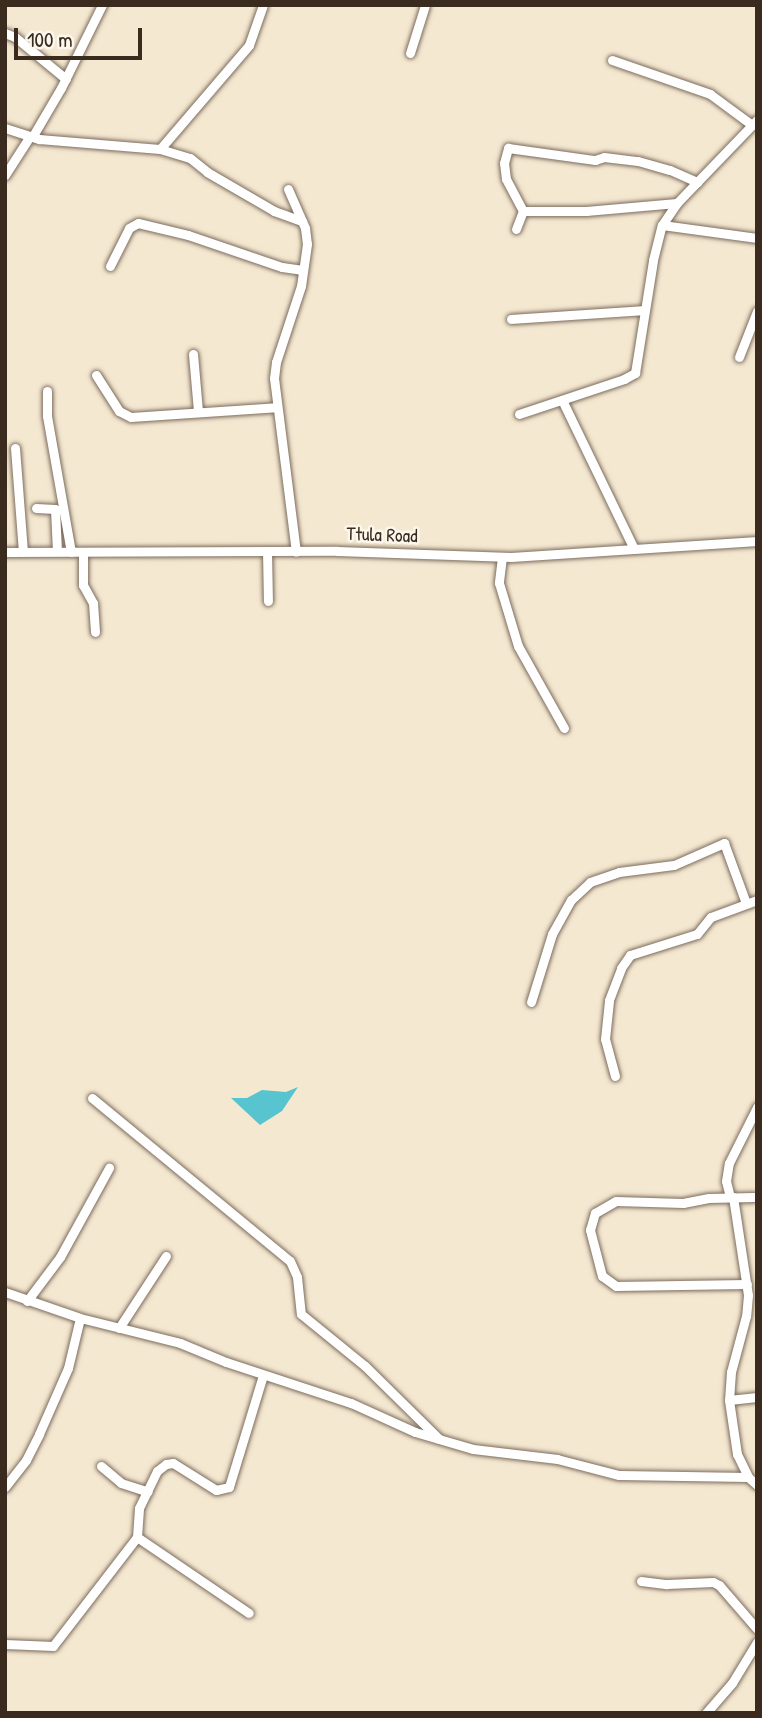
<!DOCTYPE html>
<style>
body{margin:0}
#map{position:relative;width:762px;height:1718px;overflow:hidden;background:#f5e8d1;font-family:"Patrick Hand",sans-serif}
div>[style]{position:absolute}
[style*='--x']{left:calc(var(--x)*1px);top:calc(var(--y)*1px);width:calc(var(--w)*1px);rotate:calc(var(--a)*1deg)}
.water>*{inset:0;background:#57c4d0}
.roads{filter:drop-shadow(0 0 2px #7c6c5d) drop-shadow(0 0 2px #7c6c5d)}
.minor>*{height:9px;margin:-4.5px;padding:0 4.5px;transform-origin:4.5px;border-radius:4.5px;background:#fff}
span{translate:-50% -50%;white-space:nowrap;text-align:center;line-height:1.15;-webkit-text-stroke:5px #fbf7ec;paint-order:stroke}
.street-label{font-size:19px;color:#3b2a1e}
.frame{position:absolute;inset:0;border:7px solid #3b2a1e;pointer-events:none}
.scale{position:absolute;left:14px;top:28px;width:128px;height:32px;box-sizing:border-box;border:4px solid #3b2a1e;border-top:0;padding-left:9px;font-size:21px;line-height:24px;white-space:nowrap;color:#3b2a1e;-webkit-text-stroke:5px #fbf7ec;paint-order:stroke}
</style>
<div id="map">
<div class="water">
<i style="clip-path:polygon(298px 1087px,282px 1111px,260px 1125px,231px 1098px,247px 1098px,262px 1090px,286px 1092px)"></i>
</div>
<div class="roads">
<div class="minor">
<i style="--x:5;--y:33;--w:11;--a:22"></i>
<i style="--x:15;--y:37;--w:66;--a:39.5"></i>
<i style="--x:410;--y:53;--w:50;--a:-72.6"></i>
<i style="--x:612;--y:60;--w:104;--a:19.1"></i>
<i style="--x:710;--y:94;--w:52;--a:36.4"></i>
<i style="--x:5;--y:128;--w:36;--a:18"></i>
<i style="--x:39;--y:139;--w:121;--a:4.7"></i>
<i style="--x:160;--y:149;--w:31;--a:17"></i>
<i style="--x:190;--y:158;--w:22;--a:39"></i>
<i style="--x:207;--y:172;--w:78;--a:30.2"></i>
<i style="--x:274;--y:211;--w:30;--a:20"></i>
<i style="--x:34;--y:134;--w:53;--a:-59.6"></i>
<i style="--x:61;--y:88;--w:93;--a:-63.7"></i>
<i style="--x:160;--y:149;--w:137;--a:-49.4"></i>
<i style="--x:249;--y:45;--w:42;--a:-70.7"></i>
<i style="--x:5;--y:175;--w:46;--a:-57.3"></i>
<i style="--x:288;--y:189;--w:43;--a:66.4"></i>
<i style="--x:305;--y:228;--w:16;--a:83"></i>
<i style="--x:307;--y:244;--w:42;--a:98.1"></i>
<i style="--x:301;--y:286;--w:80;--a:108.2"></i>
<i style="--x:276;--y:362;--w:16;--a:97"></i>
<i style="--x:274;--y:378;--w:175;--a:82.8"></i>
<i style="--x:523;--y:211;--w:36;--a:-118"></i>
<i style="--x:506;--y:179;--w:16;--a:-97"></i>
<i style="--x:504;--y:163;--w:16;--a:-75"></i>
<i style="--x:508;--y:148;--w:88;--a:7.9"></i>
<i style="--x:595;--y:160;--w:9;--a:-18"></i>
<i style="--x:604;--y:157;--w:34;--a:7"></i>
<i style="--x:638;--y:161;--w:33;--a:16"></i>
<i style="--x:670;--y:170;--w:30;--a:24"></i>
<i style="--x:662;--y:225;--w:96;--a:7.8"></i>
<i style="--x:516;--y:229;--w:19;--a:-69"></i>
<i style="--x:523;--y:211;--w:63;--a:0"></i>
<i style="--x:586;--y:211;--w:91;--a:-5"></i>
<i style="--x:110;--y:266;--w:42;--a:-63.4"></i>
<i style="--x:129;--y:228;--w:10;--a:-29"></i>
<i style="--x:138;--y:223;--w:51;--a:13.5"></i>
<i style="--x:188;--y:235;--w:99;--a:18.8"></i>
<i style="--x:282;--y:267;--w:21;--a:8"></i>
<i style="--x:511;--y:319;--w:134;--a:-3.8"></i>
<i style="--x:193;--y:354;--w:57;--a:85"></i>
<i style="--x:739;--y:357;--w:49;--a:-68.6"></i>
<i style="--x:96;--y:375;--w:43;--a:57.4"></i>
<i style="--x:119;--y:411;--w:13;--a:27"></i>
<i style="--x:131;--y:417;--w:145;--a:-3.9"></i>
<i style="--x:47;--y:391;--w:25;--a:90"></i>
<i style="--x:47;--y:416;--w:138;--a:80"></i>
<i style="--x:562;--y:400;--w:165;--a:64.2"></i>
<i style="--x:519;--y:414;--w:111;--a:-18.4"></i>
<i style="--x:624;--y:379;--w:13;--a:-29"></i>
<i style="--x:635;--y:373;--w:114;--a:-80.9"></i>
<i style="--x:653;--y:260;--w:36;--a:-76"></i>
<i style="--x:662;--y:225;--w:27;--a:-56"></i>
<i style="--x:677;--y:203;--w:115;--a:-46.1"></i>
<i style="--x:15;--y:448;--w:104;--a:85.6"></i>
<i style="--x:36;--y:508;--w:19;--a:3"></i>
<i style="--x:55;--y:509;--w:42;--a:87.3"></i>
<i style="--x:267;--y:551;--w:50;--a:88.9"></i>
<i style="--x:5;--y:552;--w:332;--a:-0.2"></i>
<i style="--x:337;--y:551;--w:174;--a:2"></i>
<i style="--x:511;--y:557;--w:247;--a:-3.7"></i>
<i style="--x:83;--y:552;--w:33;--a:90"></i>
<i style="--x:83;--y:585;--w:21;--a:61"></i>
<i style="--x:93;--y:603;--w:29;--a:86"></i>
<i style="--x:502;--y:557;--w:26;--a:97"></i>
<i style="--x:499;--y:583;--w:66;--a:73.2"></i>
<i style="--x:518;--y:646;--w:94;--a:60.7"></i>
<i style="--x:531;--y:1002;--w:71;--a:-72.8"></i>
<i style="--x:552;--y:934;--w:39;--a:-61"></i>
<i style="--x:571;--y:900;--w:26;--a:-43"></i>
<i style="--x:590;--y:882;--w:31;--a:-19"></i>
<i style="--x:619;--y:872;--w:55;--a:-7.3"></i>
<i style="--x:674;--y:865;--w:55;--a:-23.7"></i>
<i style="--x:724;--y:843;--w:64;--a:69.9"></i>
<i style="--x:615;--y:1076;--w:38;--a:-105"></i>
<i style="--x:605;--y:1039;--w:39;--a:-84"></i>
<i style="--x:609;--y:1000;--w:34;--a:-69"></i>
<i style="--x:621;--y:968;--w:16;--a:-55"></i>
<i style="--x:630;--y:955;--w:70;--a:-17.4"></i>
<i style="--x:697;--y:934;--w:22;--a:-51"></i>
<i style="--x:711;--y:917;--w:49;--a:-20.3"></i>
<i style="--x:92;--y:1098;--w:256;--a:39.5"></i>
<i style="--x:290;--y:1261;--w:17;--a:66"></i>
<i style="--x:297;--y:1277;--w:37;--a:84"></i>
<i style="--x:301;--y:1314;--w:82;--a:39.1"></i>
<i style="--x:365;--y:1366;--w:104;--a:44.6"></i>
<i style="--x:729;--y:1193;--w:12;--a:-104"></i>
<i style="--x:726;--y:1181;--w:18;--a:-81"></i>
<i style="--x:729;--y:1163;--w:63;--a:-63.4"></i>
<i style="--x:733;--y:1197;--w:99;--a:81.3"></i>
<i style="--x:748;--y:1295;--w:21;--a:95"></i>
<i style="--x:746;--y:1316;--w:58;--a:105"></i>
<i style="--x:731;--y:1372;--w:28;--a:94"></i>
<i style="--x:729;--y:1400;--w:55;--a:81.6"></i>
<i style="--x:737;--y:1454;--w:25;--a:64"></i>
<i style="--x:747;--y:1284;--w:131;--a:179.1"></i>
<i style="--x:616;--y:1286;--w:17;--a:-144"></i>
<i style="--x:602;--y:1276;--w:48;--a:-104.6"></i>
<i style="--x:590;--y:1230;--w:18;--a:-74"></i>
<i style="--x:595;--y:1213;--w:24;--a:-30"></i>
<i style="--x:616;--y:1201;--w:67;--a:1.7"></i>
<i style="--x:683;--y:1203;--w:26;--a:-11"></i>
<i style="--x:709;--y:1198;--w:45;--a:-1.3"></i>
<i style="--x:5;--y:1292;--w:79;--a:19.1"></i>
<i style="--x:80;--y:1318;--w:103;--a:14"></i>
<i style="--x:180;--y:1343;--w:50;--a:22.4"></i>
<i style="--x:226;--y:1362;--w:132;--a:18.2"></i>
<i style="--x:351;--y:1403;--w:70;--a:24.4"></i>
<i style="--x:415;--y:1432;--w:60;--a:16.3"></i>
<i style="--x:473;--y:1449;--w:85;--a:6.8"></i>
<i style="--x:557;--y:1459;--w:64;--a:14.5"></i>
<i style="--x:619;--y:1475;--w:129;--a:0.9"></i>
<i style="--x:748;--y:1477;--w:12;--a:42"></i>
<i style="--x:27;--y:1301;--w:55;--a:-53.1"></i>
<i style="--x:60;--y:1257;--w:102;--a:-61.2"></i>
<i style="--x:119;--y:1328;--w:86;--a:-56.9"></i>
<i style="--x:729;--y:1400;--w:28;--a:-6"></i>
<i style="--x:101;--y:1466;--w:26;--a:40"></i>
<i style="--x:121;--y:1483;--w:28;--a:18"></i>
<i style="--x:5;--y:1487;--w:34;--a:-52"></i>
<i style="--x:26;--y:1460;--w:29;--a:-63"></i>
<i style="--x:39;--y:1434;--w:72;--a:-66.3"></i>
<i style="--x:68;--y:1368;--w:51;--a:-76.5"></i>
<i style="--x:137;--y:1537;--w:135;--a:34.2"></i>
<i style="--x:641;--y:1581;--w:26;--a:7"></i>
<i style="--x:667;--y:1584;--w:46;--a:-2.5"></i>
<i style="--x:713;--y:1582;--w:7;--a:27"></i>
<i style="--x:719;--y:1585;--w:58;--a:49.2"></i>
<i style="--x:5;--y:1644;--w:48;--a:2.4"></i>
<i style="--x:53;--y:1646;--w:138;--a:-52.4"></i>
<i style="--x:137;--y:1537;--w:29;--a:-86"></i>
<i style="--x:139;--y:1508;--w:41;--a:-64.1"></i>
<i style="--x:157;--y:1471;--w:11;--a:-38"></i>
<i style="--x:166;--y:1464;--w:7;--a:-8"></i>
<i style="--x:173;--y:1463;--w:51;--a:32.1"></i>
<i style="--x:216;--y:1490;--w:13;--a:-13"></i>
<i style="--x:229;--y:1487;--w:117;--a:-73.1"></i>
<i style="--x:706;--y:1713;--w:40;--a:-49"></i>
<i style="--x:732;--y:1683;--w:48;--a:-58.6"></i>
</div>
</div>
<div class="street-label">
<span style="left:382px;top:535px;rotate:2deg">Ttula Road</span>
</div>
<div class="frame"></div>
<div class="scale">100 m</div>
</div>
